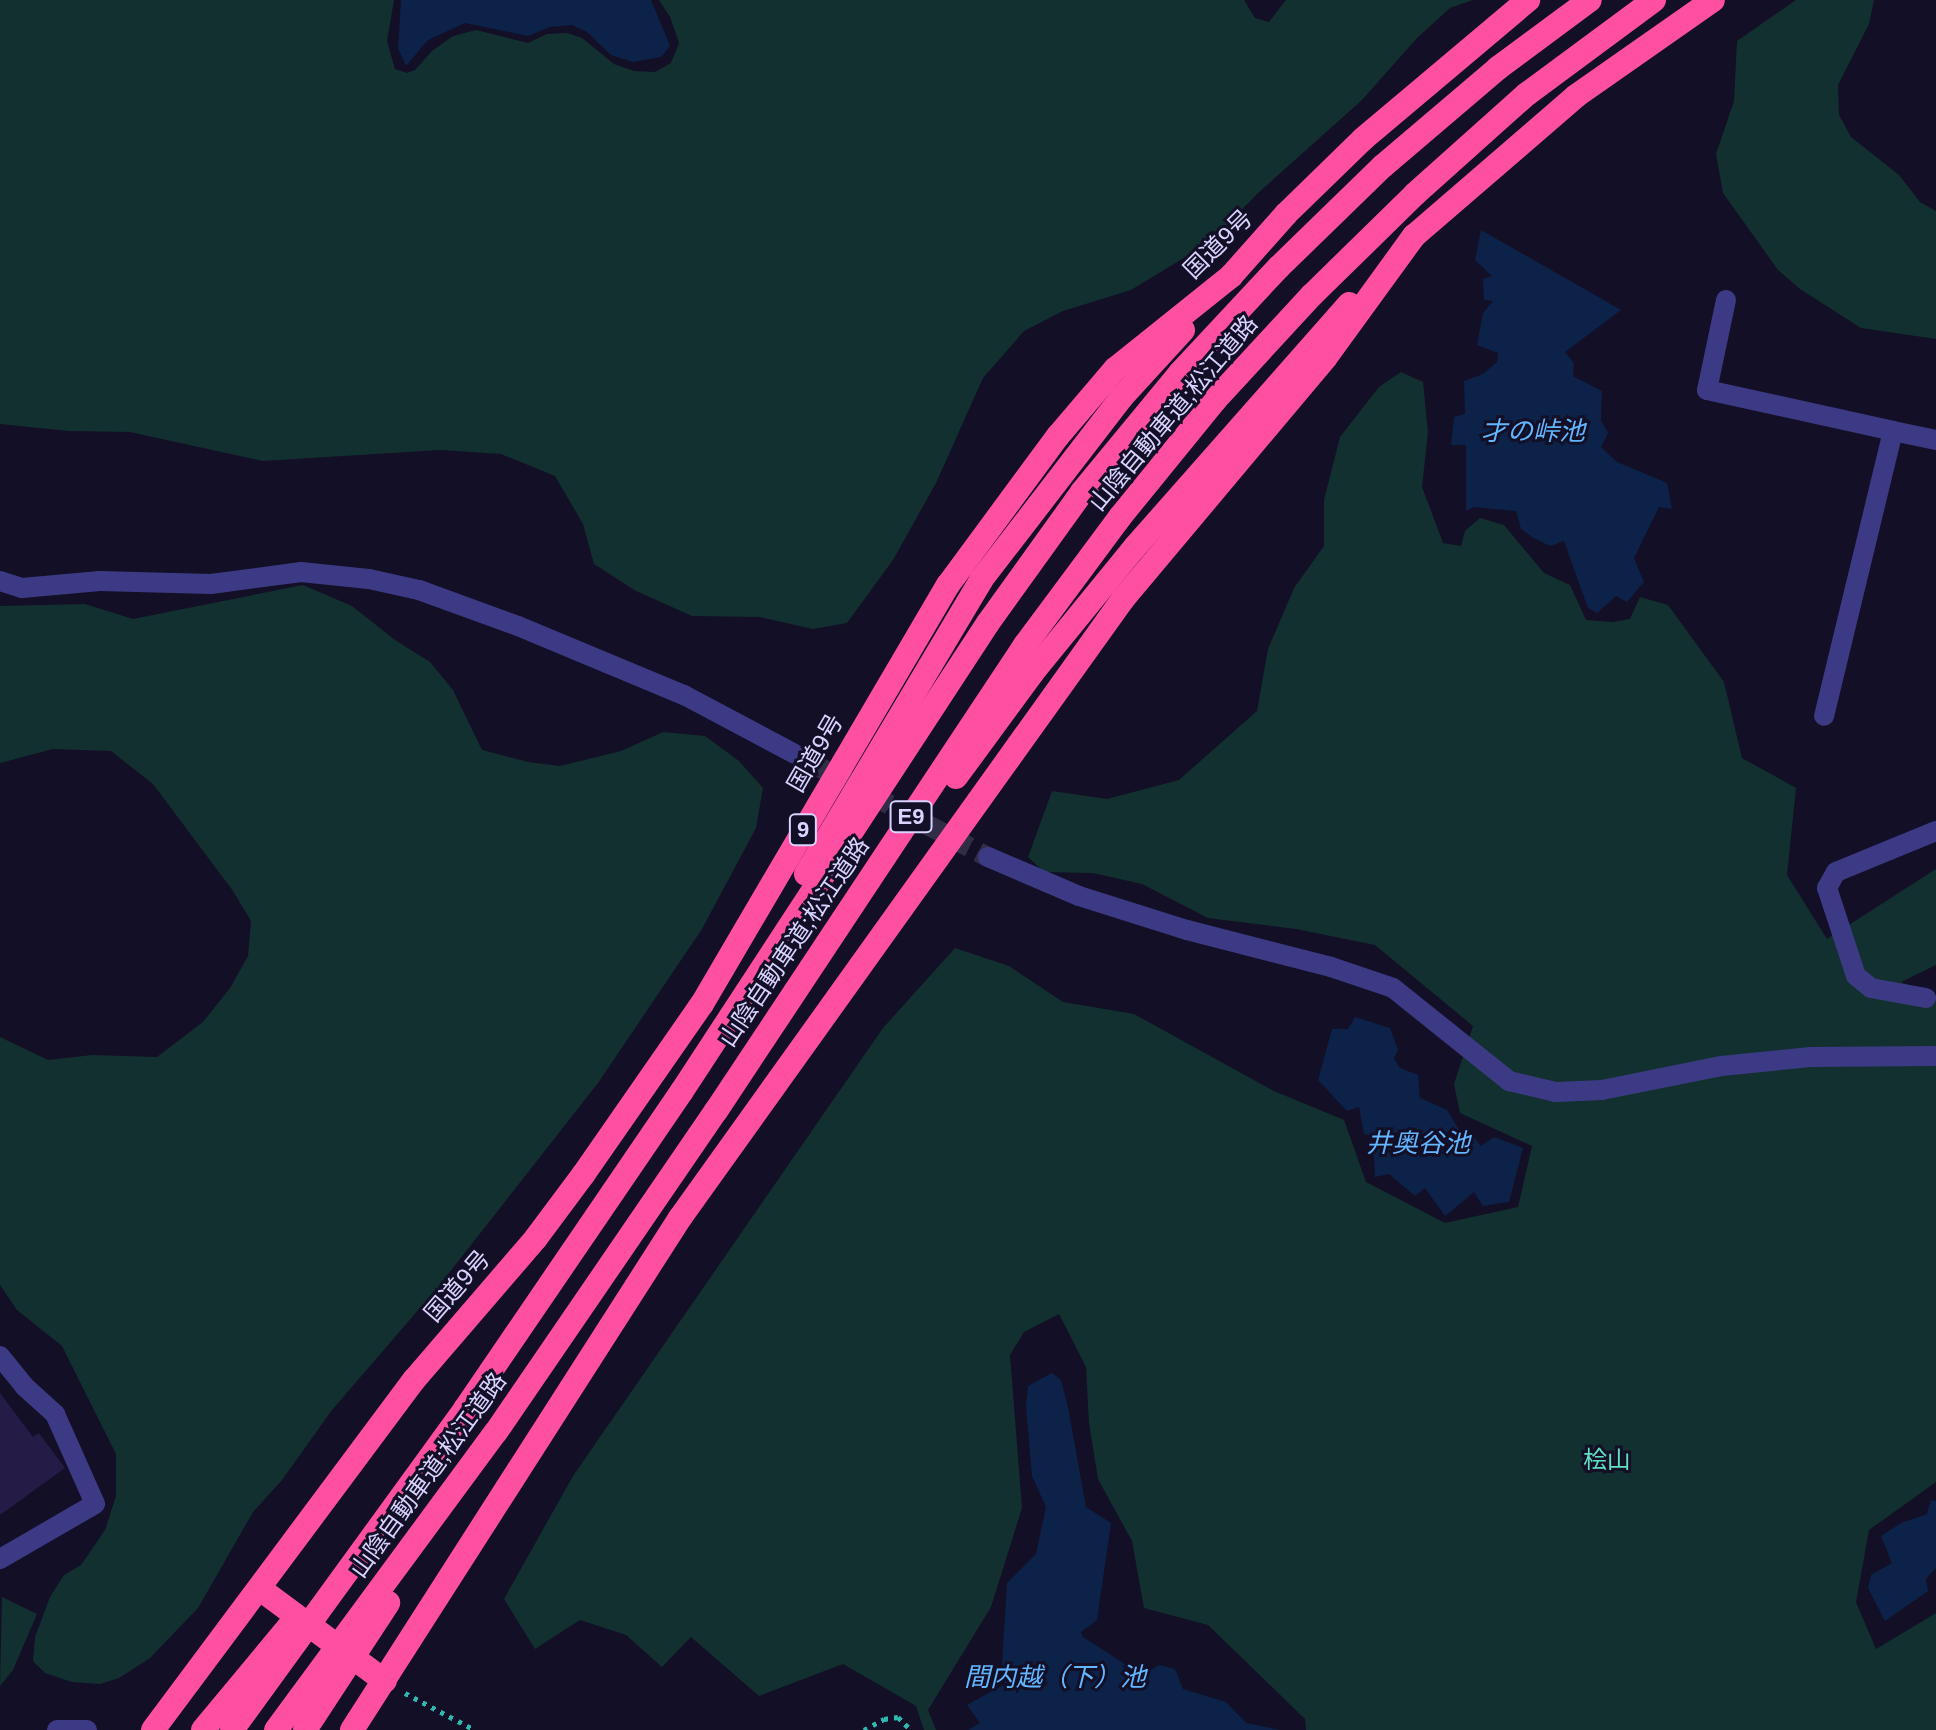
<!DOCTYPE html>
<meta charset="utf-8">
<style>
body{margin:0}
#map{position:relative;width:1936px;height:1730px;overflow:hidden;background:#130f26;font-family:Arial,"Noto Sans JP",sans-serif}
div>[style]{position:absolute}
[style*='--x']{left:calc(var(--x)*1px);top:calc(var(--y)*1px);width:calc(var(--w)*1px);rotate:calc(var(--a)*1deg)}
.green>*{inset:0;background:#12302f}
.water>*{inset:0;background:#0c2248}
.building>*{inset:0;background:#241b47}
.street-tunnel>*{height:20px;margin-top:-10px;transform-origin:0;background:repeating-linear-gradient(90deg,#312d47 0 20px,transparent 0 30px)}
.path>*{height:5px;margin-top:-2.5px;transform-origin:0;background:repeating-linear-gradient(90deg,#2fb8b0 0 4px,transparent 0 10px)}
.street>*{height:20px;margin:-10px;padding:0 10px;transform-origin:10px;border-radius:10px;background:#3d3a85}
.highway>*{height:24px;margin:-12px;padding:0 12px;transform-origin:12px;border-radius:12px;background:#ff4fa3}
span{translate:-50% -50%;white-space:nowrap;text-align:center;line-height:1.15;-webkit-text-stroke:6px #130f26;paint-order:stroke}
.shield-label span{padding:2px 6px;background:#130f26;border:2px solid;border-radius:6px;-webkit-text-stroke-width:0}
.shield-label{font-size:22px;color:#d9d4ff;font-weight:700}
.street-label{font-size:24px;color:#d9d4ff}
.park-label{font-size:24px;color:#5fe0c0}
.water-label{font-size:26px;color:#62b6ff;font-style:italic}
</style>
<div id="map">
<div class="green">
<i style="clip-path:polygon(0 0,394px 0,387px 41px,395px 69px,407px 73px,415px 70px,432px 51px,453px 36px,476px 30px,528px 43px,547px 34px,567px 33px,582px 38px,614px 64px,634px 71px,655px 72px,671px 63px,679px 43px,670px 17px,659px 0,1244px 0,1255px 18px,1269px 22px,1286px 0,1473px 0,1450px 8px,1417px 38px,1362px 100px,1257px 194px,1210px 242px,1131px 290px,1063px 311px,1024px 331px,983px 378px,936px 483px,893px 560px,847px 623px,813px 629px,760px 617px,692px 616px,636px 591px,594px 564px,583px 524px,555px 476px,501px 454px,440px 450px,263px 461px,130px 432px,69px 431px,0 424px)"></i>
<i style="clip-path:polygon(1796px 0,1874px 0,1869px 24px,1838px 85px,1839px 115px,1851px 137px,1899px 175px,1920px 202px,1936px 211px,1936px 339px,1861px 328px,1800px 289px,1778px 270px,1723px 193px,1716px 154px,1734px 101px,1737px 41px)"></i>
<i style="clip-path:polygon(1401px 372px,1423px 382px,1428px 432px,1422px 487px,1443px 543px,1461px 546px,1465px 531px,1480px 518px,1504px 525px,1544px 573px,1570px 585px,1586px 620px,1612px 622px,1630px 619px,1640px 597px,1668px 605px,1724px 682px,1742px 758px,1796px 788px,1787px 875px,1827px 939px,1936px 869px,1936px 965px,1901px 982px,1936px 996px,1936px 1482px,1869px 1530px,1856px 1602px,1876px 1649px,1936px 1613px,1936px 1730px,1306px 1730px,1305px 1719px,1208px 1625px,1144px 1608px,1132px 1541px,1098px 1479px,1089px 1423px,1086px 1367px,1059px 1314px,1024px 1332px,1010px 1355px,1022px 1508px,991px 1607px,928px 1710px,936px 1730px,924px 1730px,916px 1706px,843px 1664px,759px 1696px,691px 1637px,662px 1667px,626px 1635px,580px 1620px,535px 1649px,504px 1599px,573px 1476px,883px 1028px,955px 948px,1009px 966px,1063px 1002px,1134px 1014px,1274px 1091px,1344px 1120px,1366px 1182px,1445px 1223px,1518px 1207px,1532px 1146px,1460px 1113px,1454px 1084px,1473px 1026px,1375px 945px,1296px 929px,1208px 918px,1142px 884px,1093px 873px,1044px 872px,1028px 857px,1052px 791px,1107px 799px,1179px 780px,1257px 711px,1268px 649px,1294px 588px,1324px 546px,1324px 500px,1340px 437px,1379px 387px)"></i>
<i style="clip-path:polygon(303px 585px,352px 606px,395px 640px,430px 662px,453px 690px,482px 750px,528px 762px,560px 766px,621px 751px,663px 732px,705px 736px,739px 761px,763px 788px,756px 828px,702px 929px,598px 1083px,438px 1287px,332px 1410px,282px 1480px,253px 1512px,198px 1608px,150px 1658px,119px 1678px,100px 1684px,72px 1682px,45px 1673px,33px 1661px,35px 1637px,50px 1597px,64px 1575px,81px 1565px,105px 1530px,116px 1496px,116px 1454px,62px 1346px,17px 1310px,0 1285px,0 1037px,48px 1060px,92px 1055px,157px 1057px,203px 1022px,230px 988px,248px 956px,251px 921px,233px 891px,153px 784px,111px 751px,53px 749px,0 763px,0 606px,85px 604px,133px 619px)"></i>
<i style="clip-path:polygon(2px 1597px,37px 1614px,13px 1670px,0 1686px)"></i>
</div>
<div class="water">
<i style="clip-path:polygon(401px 0,651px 0,670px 46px,661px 57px,633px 62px,611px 55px,587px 32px,572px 25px,550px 27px,528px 36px,465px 23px,428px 40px,406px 66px,398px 48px)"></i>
<i style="clip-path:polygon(1481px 230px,1621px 310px,1565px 352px,1574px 363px,1573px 376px,1602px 391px,1601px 420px,1608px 433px,1601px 447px,1617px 462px,1667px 483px,1672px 509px,1659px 507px,1634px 558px,1644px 582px,1627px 602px,1616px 596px,1597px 613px,1588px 608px,1564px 541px,1550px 546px,1532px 537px,1521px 529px,1516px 511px,1474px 507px,1466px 511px,1466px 445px,1451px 445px,1454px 417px,1465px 414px,1464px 381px,1483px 374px,1497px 362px,1498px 353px,1477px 345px,1483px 313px,1493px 301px,1484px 300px,1483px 279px,1492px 276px,1475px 260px)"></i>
<i style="clip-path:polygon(1355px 1017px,1390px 1028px,1398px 1050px,1394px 1058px,1400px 1068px,1418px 1075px,1420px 1098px,1447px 1110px,1461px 1133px,1474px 1137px,1481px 1146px,1494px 1137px,1523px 1148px,1509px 1202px,1483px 1206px,1474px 1192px,1445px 1216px,1425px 1188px,1415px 1196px,1389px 1174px,1375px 1177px,1373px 1136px,1364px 1134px,1359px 1107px,1347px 1111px,1318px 1080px,1332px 1029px,1348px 1029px)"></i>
<i style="clip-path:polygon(1052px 1373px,1061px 1380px,1068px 1407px,1086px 1507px,1111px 1523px,1097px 1620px,1081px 1632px,1083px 1637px,1142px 1675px,1159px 1665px,1175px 1669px,1183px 1689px,1226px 1702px,1246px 1723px,1280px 1730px,968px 1730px,980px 1723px,967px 1705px,1005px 1684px,1002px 1664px,1007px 1583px,1036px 1554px,1046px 1507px,1032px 1476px,1026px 1407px,1028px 1386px)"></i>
<i style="clip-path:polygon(1931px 1500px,1936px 1501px,1936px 1568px,1926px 1579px,1928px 1591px,1885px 1621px,1868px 1588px,1871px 1575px,1892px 1563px,1881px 1536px,1901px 1523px,1927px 1514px)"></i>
</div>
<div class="building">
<i style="clip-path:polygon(0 1393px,33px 1437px,39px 1433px,65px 1468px,0 1515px)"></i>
</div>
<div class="street-tunnel">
<i style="--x:793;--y:753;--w:221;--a:28.1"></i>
</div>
<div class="path">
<i style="--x:405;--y:1693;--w:79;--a:27.9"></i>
<i style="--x:864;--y:1730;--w:23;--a:-29"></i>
<i style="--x:884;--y:1719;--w:14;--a:-8"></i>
<i style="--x:898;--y:1717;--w:18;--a:45"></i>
</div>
<div class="street">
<i style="--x:1726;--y:300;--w:92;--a:101.9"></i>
<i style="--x:1707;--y:390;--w:190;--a:12.4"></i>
<i style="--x:1893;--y:431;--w:293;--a:103.6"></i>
<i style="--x:1893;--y:431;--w:44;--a:11.8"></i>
<i style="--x:0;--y:581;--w:23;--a:18"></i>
<i style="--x:22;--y:588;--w:78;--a:-5.1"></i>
<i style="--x:100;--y:581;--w:111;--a:1.5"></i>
<i style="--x:211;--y:584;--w:91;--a:-7.6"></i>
<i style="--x:301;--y:572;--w:68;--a:5.9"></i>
<i style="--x:369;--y:579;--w:51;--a:12.4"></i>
<i style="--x:419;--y:590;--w:105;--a:20"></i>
<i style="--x:518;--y:626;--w:180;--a:22.6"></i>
<i style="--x:684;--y:695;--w:123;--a:28"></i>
<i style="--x:988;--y:857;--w:99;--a:23.2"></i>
<i style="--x:1079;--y:896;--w:113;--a:17.5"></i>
<i style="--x:1187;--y:930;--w:149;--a:14.4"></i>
<i style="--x:1331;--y:967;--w:65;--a:18.7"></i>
<i style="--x:1393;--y:988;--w:149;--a:38.7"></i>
<i style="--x:1509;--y:1081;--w:48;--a:13.2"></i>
<i style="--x:1556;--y:1092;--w:46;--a:-2.5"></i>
<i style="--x:1602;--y:1090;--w:121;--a:-11.4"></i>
<i style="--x:1721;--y:1066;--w:90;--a:-5.7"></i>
<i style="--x:1811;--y:1057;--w:125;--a:-0.5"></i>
<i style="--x:1926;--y:998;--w:56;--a:-169.7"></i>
<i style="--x:1871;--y:988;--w:19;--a:-141"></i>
<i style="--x:1856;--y:976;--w:93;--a:-108.2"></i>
<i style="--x:1827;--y:888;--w:18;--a:-61"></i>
<i style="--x:1836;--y:872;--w:108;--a:-22.3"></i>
<i style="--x:0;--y:1356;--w:38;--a:51"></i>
<i style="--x:24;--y:1386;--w:42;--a:42.1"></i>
<i style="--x:55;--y:1414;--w:98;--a:66"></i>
<i style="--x:95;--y:1504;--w:110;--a:149.9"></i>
<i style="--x:57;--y:1730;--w:30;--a:0"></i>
</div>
<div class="highway">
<i style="--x:956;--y:777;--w:130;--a:-53.7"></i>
<i style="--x:1033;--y:672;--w:161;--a:-50.8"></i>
<i style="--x:1135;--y:547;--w:324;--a:-48.6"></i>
<i style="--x:806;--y:874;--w:342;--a:-59.2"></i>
<i style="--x:981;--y:580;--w:230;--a:-52.4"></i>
<i style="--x:1121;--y:398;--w:92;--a:-47.6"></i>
<i style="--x:260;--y:1589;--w:155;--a:36.4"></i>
<i style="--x:153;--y:1730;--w:437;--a:-53.3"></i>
<i style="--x:414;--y:1380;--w:187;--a:-49.3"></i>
<i style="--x:536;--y:1238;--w:79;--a:-53.3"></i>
<i style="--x:583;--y:1175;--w:208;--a:-55.2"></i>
<i style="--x:702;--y:1004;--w:486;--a:-59.6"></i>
<i style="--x:948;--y:585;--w:185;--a:-53.6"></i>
<i style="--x:1058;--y:436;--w:88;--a:-49.6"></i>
<i style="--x:1115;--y:369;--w:149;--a:-38.7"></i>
<i style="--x:1231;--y:276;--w:83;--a:-48.4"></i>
<i style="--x:1286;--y:214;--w:107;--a:-44.2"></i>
<i style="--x:1363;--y:139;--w:216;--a:-40.1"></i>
<i style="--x:203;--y:1730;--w:146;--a:-50.3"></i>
<i style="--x:232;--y:1730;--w:397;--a:-54"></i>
<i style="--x:465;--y:1409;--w:385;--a:-55.7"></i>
<i style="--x:682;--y:1091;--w:559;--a:-56.82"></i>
<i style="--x:988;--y:623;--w:161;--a:-54.3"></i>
<i style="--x:1082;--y:492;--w:154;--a:-50.5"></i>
<i style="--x:1180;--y:373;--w:145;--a:-47"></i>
<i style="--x:1279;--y:267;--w:145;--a:-44.2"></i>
<i style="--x:1383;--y:166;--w:151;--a:-40.4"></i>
<i style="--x:1498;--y:68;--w:114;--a:-36.5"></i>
<i style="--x:276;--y:1730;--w:370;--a:-53.6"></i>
<i style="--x:496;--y:1432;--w:389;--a:-55.6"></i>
<i style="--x:716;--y:1111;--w:559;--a:-56.45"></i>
<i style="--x:1025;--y:645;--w:159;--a:-53.4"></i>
<i style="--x:1120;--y:517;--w:151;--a:-50.9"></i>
<i style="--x:1215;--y:400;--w:143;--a:-47.3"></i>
<i style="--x:1312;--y:295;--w:144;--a:-44.4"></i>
<i style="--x:1415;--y:194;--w:150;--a:-41.8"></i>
<i style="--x:1527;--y:94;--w:158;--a:-36.5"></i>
<i style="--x:305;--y:1730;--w:152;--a:-56.8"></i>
<i style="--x:352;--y:1730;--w:608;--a:-57.36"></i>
<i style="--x:680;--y:1218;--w:761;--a:-54.41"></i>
<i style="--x:1123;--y:599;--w:316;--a:-50"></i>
<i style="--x:1326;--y:357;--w:150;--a:-54"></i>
<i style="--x:1414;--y:236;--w:214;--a:-40.8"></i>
<i style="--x:1576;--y:96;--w:167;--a:-35"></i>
</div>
<div class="shield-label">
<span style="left:911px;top:817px">E9</span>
<span style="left:803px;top:830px">9</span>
</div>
<div class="street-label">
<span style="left:1218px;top:244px;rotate:-45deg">国道9号</span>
<span style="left:1173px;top:413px;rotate:-50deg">山陰自動車道;松江道路</span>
<span style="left:815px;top:753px;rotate:-60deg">国道9号</span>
<span style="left:794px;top:942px;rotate:-56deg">山陰自動車道;松江道路</span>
<span style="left:457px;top:1286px;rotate:-49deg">国道9号</span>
<span style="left:428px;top:1475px;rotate:-54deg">山陰自動車道;松江道路</span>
</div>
<div class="park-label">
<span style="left:1607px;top:1460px">桧山</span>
</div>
<div class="water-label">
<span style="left:1533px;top:432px">才の峠池</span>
<span style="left:1418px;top:1144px">井奥谷池</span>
<span style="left:1055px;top:1678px">間内越（下）池</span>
</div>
</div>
